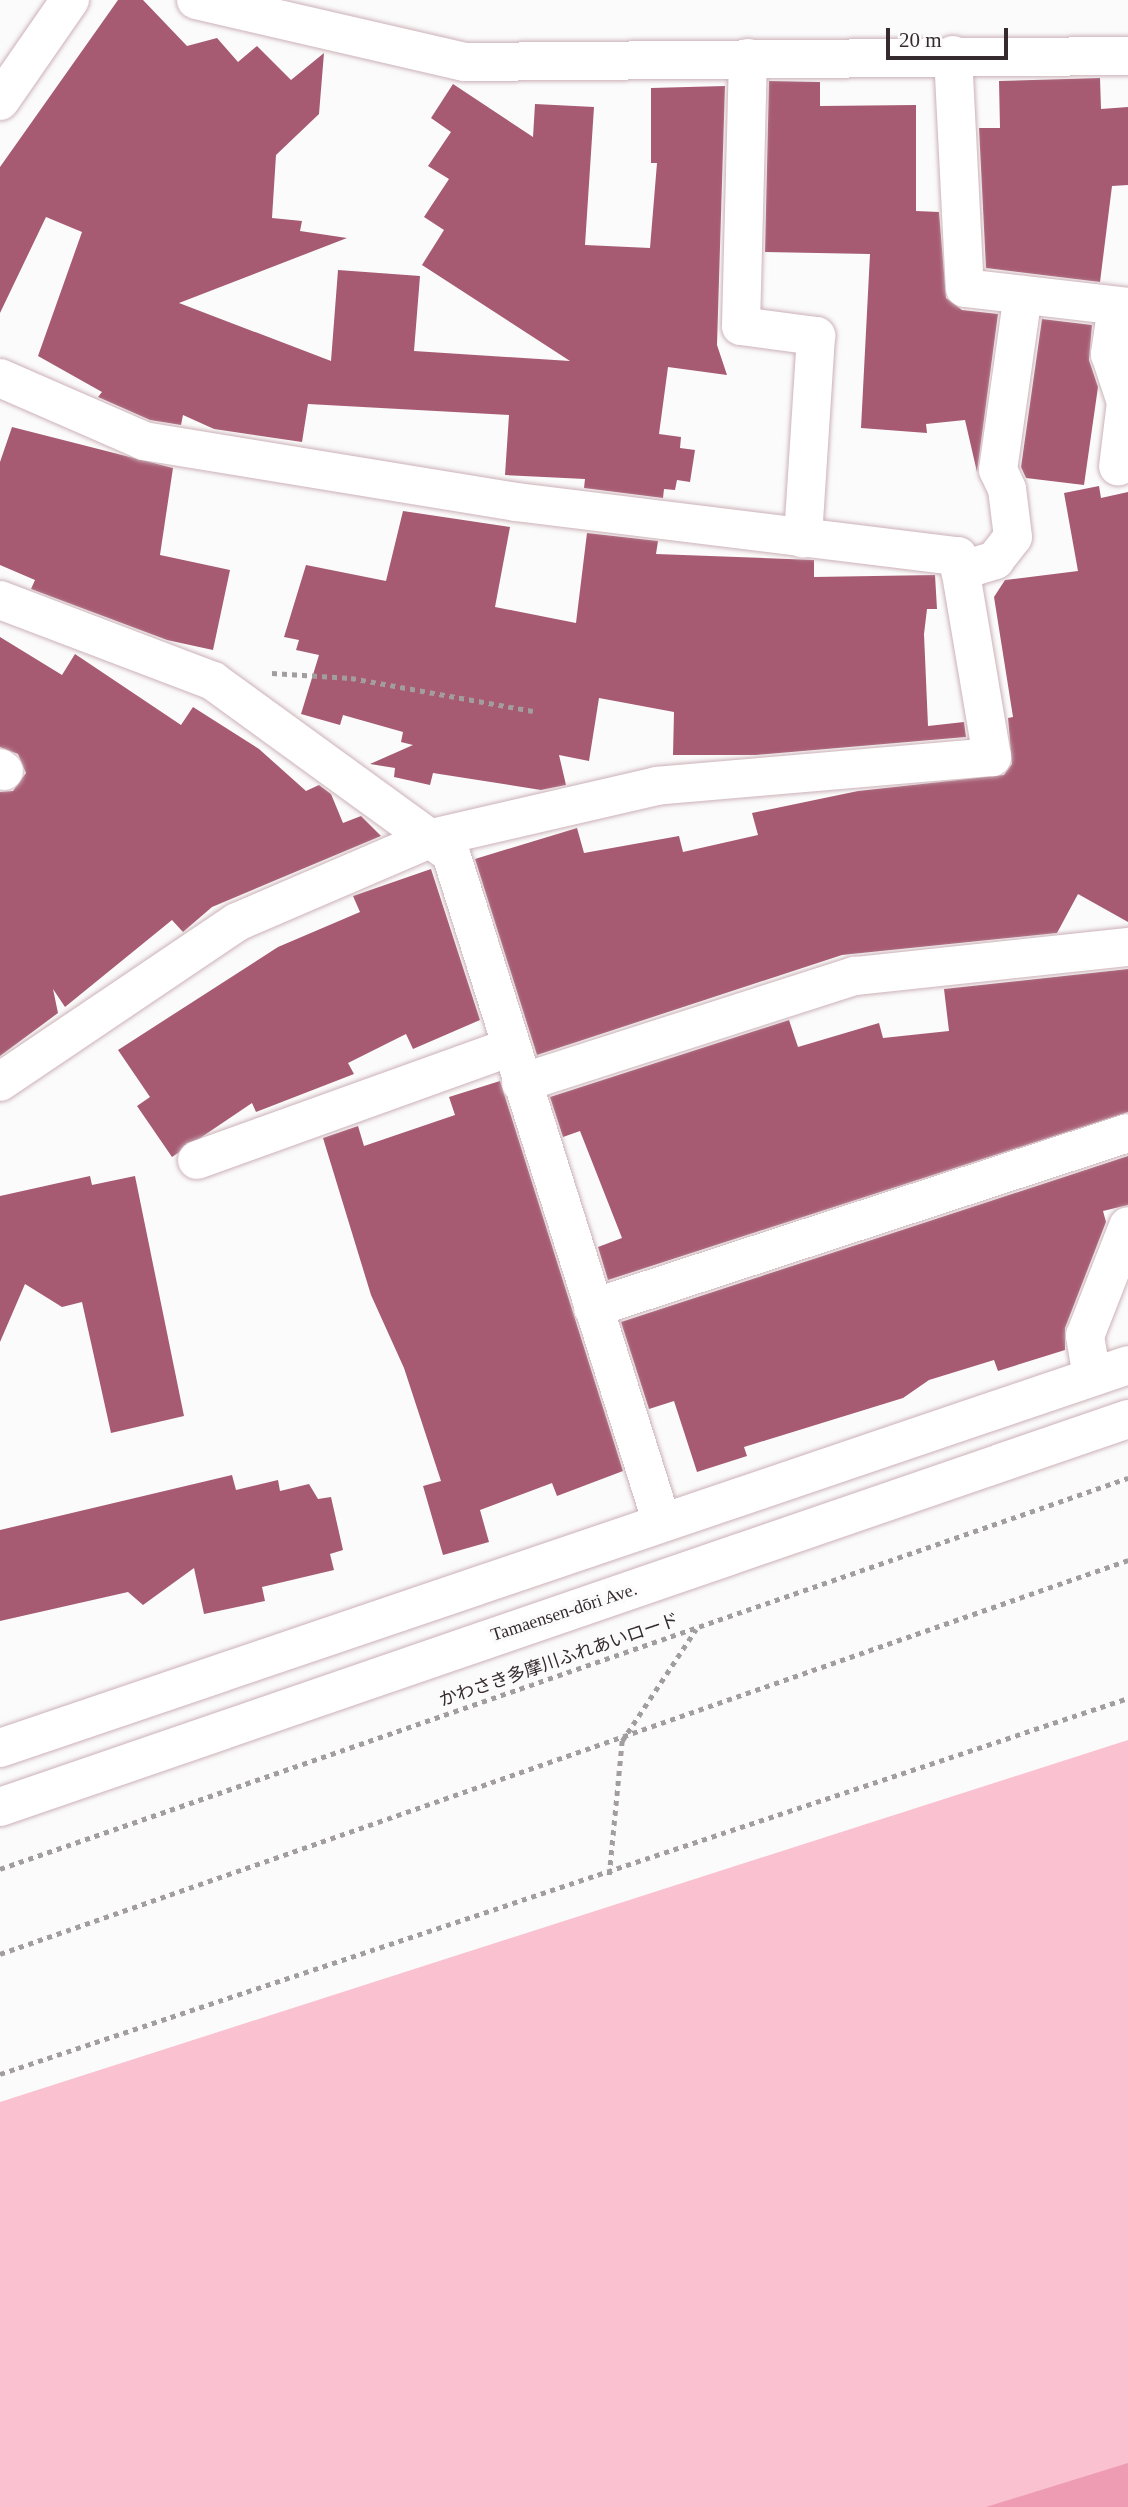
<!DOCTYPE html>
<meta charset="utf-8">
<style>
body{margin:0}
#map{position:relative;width:1128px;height:2507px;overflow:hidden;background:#fbfbfb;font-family:"Times New Roman","Noto Sans JP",serif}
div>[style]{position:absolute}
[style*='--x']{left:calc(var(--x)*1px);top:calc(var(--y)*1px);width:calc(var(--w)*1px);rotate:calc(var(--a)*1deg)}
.green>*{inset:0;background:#fac1d1}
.water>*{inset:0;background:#ed9cb4}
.building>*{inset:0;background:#a65b73}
.path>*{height:4.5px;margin-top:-2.25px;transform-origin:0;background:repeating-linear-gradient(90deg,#a29e9f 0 5px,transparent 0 10px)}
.roads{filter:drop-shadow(0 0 2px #cbb1b8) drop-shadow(0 0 2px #cbb1b8)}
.minor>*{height:38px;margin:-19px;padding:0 19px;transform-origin:19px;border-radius:19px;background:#fff}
.major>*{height:38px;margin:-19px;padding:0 19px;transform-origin:19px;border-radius:19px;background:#fff}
span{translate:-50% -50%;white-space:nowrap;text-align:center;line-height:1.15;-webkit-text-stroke:7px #fbfbfb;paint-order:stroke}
.street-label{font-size:18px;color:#352b2e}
.scale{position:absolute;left:886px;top:28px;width:122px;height:32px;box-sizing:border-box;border:4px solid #352b2e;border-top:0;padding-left:9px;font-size:21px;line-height:24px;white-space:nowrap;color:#352b2e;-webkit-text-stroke:5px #fbfbfb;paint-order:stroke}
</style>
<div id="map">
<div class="green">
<i style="clip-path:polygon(1128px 1740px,1128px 2466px,995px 2507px,0 2507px,0 2102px)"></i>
</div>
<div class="water">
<i style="clip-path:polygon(1128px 2463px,1128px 2507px,986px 2507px)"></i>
</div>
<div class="building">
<i style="clip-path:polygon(118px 0,143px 0,187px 46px,217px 38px,238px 62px,257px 46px,291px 80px,324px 53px,319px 114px,276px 155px,272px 218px,302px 221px,300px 231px,347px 238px,179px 303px,331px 361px,338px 270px,420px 276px,414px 351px,570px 361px,422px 265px,444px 230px,424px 217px,449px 179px,428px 166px,451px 132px,431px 118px,453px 84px,533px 137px,535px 104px,594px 107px,585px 245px,650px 248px,657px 163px,651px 163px,651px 88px,725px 86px,717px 345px,727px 375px,668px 367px,659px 434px,681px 437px,680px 448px,695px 450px,690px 482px,677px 480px,675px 490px,664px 489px,663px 498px,584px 488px,585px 479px,505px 475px,509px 415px,308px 404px,302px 442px,214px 429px,183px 415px,181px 425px,150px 420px,98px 397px,102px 392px,38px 356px,82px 232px,46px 217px,0 313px,0 167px)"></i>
<i style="clip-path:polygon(1100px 78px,1101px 109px,1128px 107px,1128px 185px,1112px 186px,1100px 282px,986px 268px,979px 128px,1000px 128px,999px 81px)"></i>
<i style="clip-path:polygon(769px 81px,820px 82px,820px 106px,916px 105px,916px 211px,939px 212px,946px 298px,962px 310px,998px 314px,977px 472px,965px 420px,926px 424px,927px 433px,861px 428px,870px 254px,765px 252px)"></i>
<i style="clip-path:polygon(1042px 319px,1092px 325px,1089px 360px,1098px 387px,1084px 485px,1026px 478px,1021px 467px)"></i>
<i style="clip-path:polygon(12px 427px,173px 468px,160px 555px,230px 570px,213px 650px,167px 640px,31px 589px,35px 580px,0 565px,0 462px)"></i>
<i style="clip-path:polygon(1099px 486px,1101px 498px,1128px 492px,1128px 922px,1078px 894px,1057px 933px,842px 955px,537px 1055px,475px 859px,577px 828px,584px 853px,679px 836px,683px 852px,758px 835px,752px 813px,858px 791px,1004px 775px,1012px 764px,1008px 718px,1013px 717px,994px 597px,1005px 580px,1078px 571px,1064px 493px)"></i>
<i style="clip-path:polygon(403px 511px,510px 527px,495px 607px,576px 623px,587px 533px,658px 541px,656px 554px,814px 560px,814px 577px,935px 575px,937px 609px,927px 609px,924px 634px,928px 726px,964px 722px,966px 737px,756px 755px,673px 755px,674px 712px,599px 698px,589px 761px,559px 755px,566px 785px,541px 790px,433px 773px,430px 785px,394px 777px,395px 768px,370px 764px,413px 745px,401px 742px,403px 732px,343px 715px,340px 725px,301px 714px,319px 655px,296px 650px,299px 640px,284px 637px,306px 565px,386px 581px)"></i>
<i style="clip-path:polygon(0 637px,62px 675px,75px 654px,181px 725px,193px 707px,259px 749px,306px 791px,319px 785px,331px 794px,343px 823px,361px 816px,381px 836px,212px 907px,183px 932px,172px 920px,65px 1007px,53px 989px,58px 1013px,0 1056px,0 792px,13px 791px,26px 773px,18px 754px,0 747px)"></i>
<i style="clip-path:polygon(431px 869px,480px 1020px,413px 1049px,406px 1034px,348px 1063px,354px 1074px,256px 1112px,252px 1103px,172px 1157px,137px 1106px,150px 1097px,118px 1050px,278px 947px,360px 912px,353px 896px)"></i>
<i style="clip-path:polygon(1128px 969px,1128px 1112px,608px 1280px,598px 1247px,622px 1238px,580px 1131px,563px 1137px,550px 1097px,789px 1020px,798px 1047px,879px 1023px,883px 1038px,949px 1031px,944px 989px)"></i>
<i style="clip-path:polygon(500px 1081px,623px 1471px,557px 1496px,552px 1483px,480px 1510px,489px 1542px,443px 1555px,423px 1486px,441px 1481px,404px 1368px,371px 1295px,323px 1138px,358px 1126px,364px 1146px,455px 1115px,449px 1097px)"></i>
<i style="clip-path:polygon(1128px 1156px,1128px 1205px,1103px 1211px,1106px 1222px,1065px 1328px,1065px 1350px,998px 1371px,994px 1360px,929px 1380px,903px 1398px,744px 1447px,747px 1456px,697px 1472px,674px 1401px,649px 1409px,621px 1322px)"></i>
<i style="clip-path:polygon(90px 1176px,92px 1185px,135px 1176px,184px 1416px,111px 1433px,82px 1302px,62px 1307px,25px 1284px,0 1342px,0 1196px)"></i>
<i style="clip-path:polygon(232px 1475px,236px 1490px,278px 1480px,280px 1491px,309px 1484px,318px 1499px,331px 1497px,343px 1550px,330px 1554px,334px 1570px,262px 1587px,265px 1601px,204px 1614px,194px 1568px,143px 1605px,128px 1592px,0 1621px,0 1530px)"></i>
</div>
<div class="path">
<i style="--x:272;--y:673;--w:79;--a:3.6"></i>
<i style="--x:351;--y:678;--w:185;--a:10.3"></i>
<i style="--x:0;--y:1869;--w:1194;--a:-19.12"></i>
<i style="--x:609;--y:1875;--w:135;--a:-84.5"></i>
<i style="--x:622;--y:1741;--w:134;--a:-56.5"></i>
<i style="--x:0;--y:1954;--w:1195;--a:-19.25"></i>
<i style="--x:0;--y:2074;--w:1189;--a:-18.43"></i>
</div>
<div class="roads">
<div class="minor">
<i style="--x:196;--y:0;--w:275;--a:13"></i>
<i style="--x:464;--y:62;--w:664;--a:-0.52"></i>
<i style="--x:953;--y:55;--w:233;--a:87.1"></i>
<i style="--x:965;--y:288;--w:164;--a:6.6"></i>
<i style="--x:748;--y:58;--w:268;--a:91.5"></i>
<i style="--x:741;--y:326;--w:76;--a:7.6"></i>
<i style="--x:816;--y:336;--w:203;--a:93.7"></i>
<i style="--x:0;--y:101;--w:123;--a:-55.3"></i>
<i style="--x:1117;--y:306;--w:49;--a:98.3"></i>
<i style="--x:1110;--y:354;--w:51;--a:71.6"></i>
<i style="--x:1126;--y:402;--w:65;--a:97"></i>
<i style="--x:0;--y:378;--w:157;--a:23.6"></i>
<i style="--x:144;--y:441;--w:377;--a:9.3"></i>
<i style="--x:516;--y:502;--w:445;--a:7"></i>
<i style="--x:958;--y:556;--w:204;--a:80.4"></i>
<i style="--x:992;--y:757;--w:336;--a:175.1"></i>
<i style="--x:657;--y:786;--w:231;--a:167"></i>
<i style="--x:432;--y:838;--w:212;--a:156.7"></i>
<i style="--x:237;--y:922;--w:286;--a:146"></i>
<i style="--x:960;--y:571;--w:37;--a:-17"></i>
<i style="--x:995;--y:560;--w:29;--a:-52"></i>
<i style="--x:1013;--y:537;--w:48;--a:-97.1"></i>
<i style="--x:1007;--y:489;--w:21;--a:-115"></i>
<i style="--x:998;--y:470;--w:177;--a:-81.9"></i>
<i style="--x:0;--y:600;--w:228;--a:20.8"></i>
<i style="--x:213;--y:681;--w:294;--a:36"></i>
<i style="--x:451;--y:854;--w:698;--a:72.5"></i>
<i style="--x:0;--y:768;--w:5;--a:37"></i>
<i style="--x:521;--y:1083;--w:351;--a:-17.8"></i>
<i style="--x:855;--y:976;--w:275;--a:-6.1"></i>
<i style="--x:197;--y:1160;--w:334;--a:-19.8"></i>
<i style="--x:593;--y:1308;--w:563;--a:-18.11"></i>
<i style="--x:1092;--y:1377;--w:42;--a:-99.7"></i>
<i style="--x:1085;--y:1336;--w:118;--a:-68.6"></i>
<i style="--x:0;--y:1748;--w:1191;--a:-18.75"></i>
</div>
<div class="major">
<i style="--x:0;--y:1807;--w:1193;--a:-18.98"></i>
</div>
</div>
<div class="street-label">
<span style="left:564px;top:1612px;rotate:-18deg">Tamaensen-dōri Ave.</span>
<span style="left:559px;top:1660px;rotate:-19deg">かわさき多摩川ふれあいロード</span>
</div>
<div class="scale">20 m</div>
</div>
